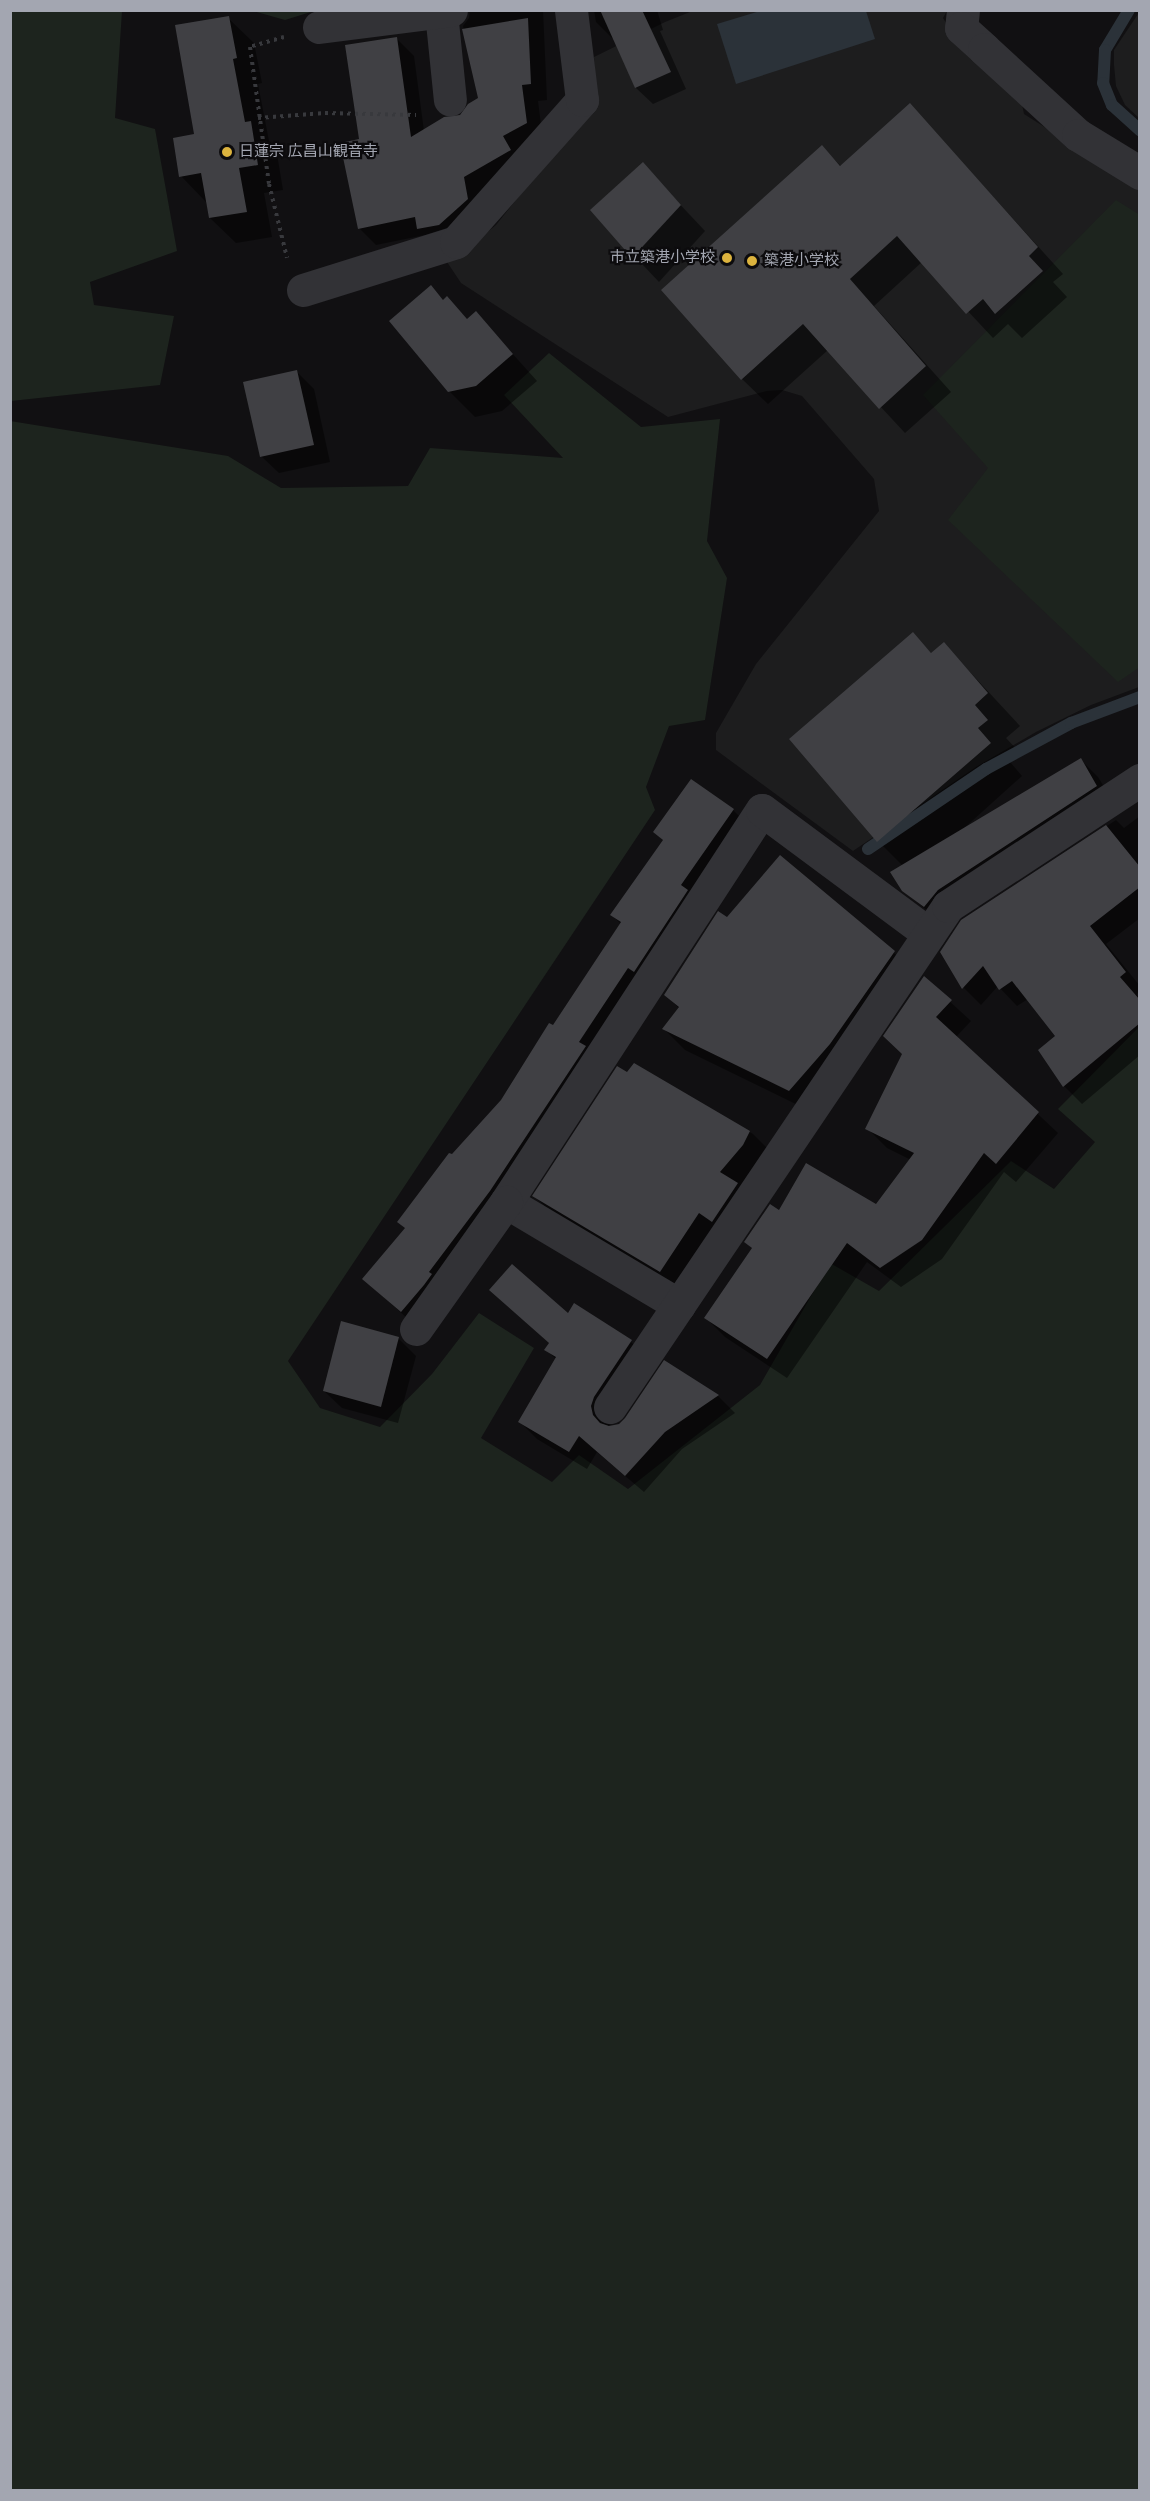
<!DOCTYPE html>
<meta charset="utf-8">
<style>
body{margin:0}
#map{position:relative;width:1150px;height:2501px;overflow:hidden;background:#111012;font-family:Figtree,"Noto Sans JP",sans-serif}
div>[style]{position:absolute}
[style*='--x']{left:calc(var(--x)*1px);top:calc(var(--y)*1px);width:calc(var(--w)*1px);rotate:calc(var(--a)*1deg)}
.built>*{inset:0;background:#1d1d1e}
.green>*{inset:0;background:#1d241e}
.water>*{inset:0;background:#2b3239}
.shadow>*{inset:0;background:#0007}
.stream>*{height:12px;margin:-6px;padding:0 6px;transform-origin:6px;border-radius:6px;background:#2b3239}
.building>*{inset:0;background:#404044}
.path>*{height:4px;margin-top:-2px;transform-origin:0;background:repeating-linear-gradient(90deg,#38393d 0 3px,transparent 0 7.5px)}
.minor>*{height:33px;margin:-16.5px;padding:0 16.5px;transform-origin:16.5px;border-radius:16.5px;background:#323236}
.dots>*{width:16px;height:16px;translate:-50% -50%;box-sizing:border-box;border:3px solid #0c0b0d;border-radius:50%}
span{translate:-50% -50%;white-space:nowrap;text-align:center;line-height:1.15;-webkit-text-stroke:4.5px #0c0b0d;paint-order:stroke}
.poi-label{font-size:15px;color:#a3a6b1}
.left{translate:0 -50%;text-align:left}
.right{translate:-100% -50%;text-align:right}
.frame{position:absolute;inset:0;border:12px solid #a3a6b1;pointer-events:none}
</style>
<div id="map">
<div class="built">
<i style="clip-path:polygon(695px 10px,947px 11px,943px 18px,965px 52px,1020px 94px,1024px 114px,1139px 187px,1139px 687px,1091px 705px,1036px 732px,976px 767px,853px 851px,716px 750px,716px 733px,756px 664px,879px 511px,874px 479px,802px 396px,782px 390px,767px 391px,668px 417px,461px 283px,445px 259px,463px 252px,496px 225px,589px 108px,595px 87px,594px 57px,665px 22px)"></i>
<i style="clip-path:polygon(1140px 11px,1140px 118px,1139px 118px,1125px 105px,1116px 86px,1114px 65px,1114px 50px)"></i>
</div>
<div class="green">
<i style="clip-path:polygon(10px 11px,122px 11px,115px 118px,155px 129px,177px 251px,90px 282px,94px 305px,174px 316px,160px 385px,11px 401px)"></i>
<i style="clip-path:polygon(253px 11px,314px 11px,285px 20px)"></i>
<i style="clip-path:polygon(1116px 200px,1140px 215px,1140px 667px,1118px 682px,948px 520px,988px 468px,923px 395px)"></i>
<i style="clip-path:polygon(549px 353px,641px 427px,720px 419px,707px 541px,727px 578px,705px 720px,669px 726px,646px 787px,655px 810px,288px 1361px,320px 1408px,380px 1427px,432px 1374px,479px 1313px,534px 1348px,481px 1438px,552px 1482px,579px 1455px,628px 1489px,760px 1385px,830px 1263px,879px 1291px,1011px 1161px,1054px 1189px,1095px 1142px,1058px 1109px,1139px 1027px,1139px 2490px,11px 2490px,10px 421px,228px 456px,281px 488px,408px 486px,430px 448px,563px 458px,504px 395px)"></i>
</div>
<div class="water">
<i style="clip-path:polygon(760px 11px,866px 11px,875px 39px,736px 84px,717px 24px)"></i>
</div>
<div class="shadow">
<i style="clip-path:polygon(470px 10px,543px 10px,547px 100px,538px 101px,543px 140px,484px 216px,425px 235px,376px 245px,359px 228px,360px 140px,397px 39px,414px 56px,424px 131px,461px 117px,480px 99px,463px 26px,469px 18px)"></i>
<i style="clip-path:polygon(594px 10px,657px 10px,663px 30px,660px 31px,686px 89px,653px 104px,636px 88px,613px 39px,596px 22px)"></i>
<i style="clip-path:polygon(228px 18px,254px 43px,262px 83px,258px 84px,269px 141px,276px 148px,283px 190px,264px 193px,272px 237px,236px 243px,210px 218px,206px 202px,181px 176px,196px 136px)"></i>
<i style="clip-path:polygon(910px 105px,1063px 274px,1053px 282px,1067px 297px,1022px 338px,1008px 324px,993px 338px,922px 262px,874px 306px,951px 392px,905px 433px,828px 350px,768px 404px,742px 379px,822px 148px,842px 167px)"></i>
<i style="clip-path:polygon(643px 165px,705px 231px,659px 282px,592px 211px)"></i>
<i style="clip-path:polygon(431px 287px,444px 301px,447px 298px,468px 320px,476px 313px,537px 381px,502px 411px,475px 417px,449px 391px)"></i>
<i style="clip-path:polygon(297px 372px,314px 389px,330px 462px,279px 473px,261px 456px)"></i>
<i style="clip-path:polygon(913px 634px,932px 654px,944px 644px,1020px 726px,1006px 738px,1020px 753px,1010px 762px,1022px 776px,962px 830px,1081px 760px,1098px 777px,1114px 803px,943px 924px,903px 890px,903px 866px,878px 841px)"></i>
<i style="clip-path:polygon(692px 781px,733px 810px,751px 828px,419px 1329px,364px 1279px,406px 1229px,452px 1156px,503px 1101px,554px 1028px,621px 924px,612px 915px,664px 841px,655px 832px)"></i>
<i style="clip-path:polygon(1140px 816px,1140px 918px,1106px 944px,1140px 986px,1137px 995px,1140px 998px,1140px 1055px,1082px 1104px,1064px 1086px,1040px 1050px,1057px 1037px,1028px 999px,1017px 1006px,998px 986px,981px 1005px,964px 988px,942px 952px,963px 921px,1116px 820px,1124px 828px)"></i>
<i style="clip-path:polygon(727px 919px,894px 953px,915px 974px,812px 1112px,685px 1050px,664px 1029px,680px 1009px,666px 995px)"></i>
<i style="clip-path:polygon(924px 978px,971px 1021px,956px 1037px,1058px 1133px,1016px 1182px,1004px 1172px,942px 1259px,901px 1287px,867px 1262px,787px 1378px,725px 1337px,706px 1318px,753px 1249px,746px 1242px,780px 1212px,876px 1206px,911px 1160px,887px 1148px,867px 1128px,903px 1055px)"></i>
<i style="clip-path:polygon(635px 1065px,753px 1134px,770px 1151px,678px 1288px,552px 1213px,534px 1196px)"></i>
<i style="clip-path:polygon(491px 1290px,568px 1315px,574px 1305px,631px 1342px,649px 1359px,611px 1415px,609px 1427px,718px 1396px,735px 1413px,682px 1449px,644px 1492px,597px 1452px,587px 1469px,537px 1439px,520px 1422px,556px 1359px,546px 1350px,550px 1344px)"></i>
<i style="clip-path:polygon(398px 1338px,416px 1356px,398px 1423px,342px 1408px,324px 1391px)"></i>
</div>
<div class="stream">
<i style="--x:1129;--y:10;--w:47;--a:121"></i>
<i style="--x:1105;--y:50;--w:33;--a:93"></i>
<i style="--x:1103;--y:83;--w:24;--a:68"></i>
<i style="--x:1112;--y:105;--w:38;--a:42"></i>
<i style="--x:868;--y:849;--w:143;--a:-34.1"></i>
<i style="--x:986;--y:769;--w:97;--a:-28.4"></i>
<i style="--x:1071;--y:723;--w:74;--a:-20.6"></i>
</div>
<div class="building">
<i style="clip-path:polygon(600px 10px,642px 10px,671px 72px,635px 88px)"></i>
<i style="clip-path:polygon(229px 16px,237px 58px,233px 59px,245px 122px,251px 121px,258px 165px,239px 168px,247px 212px,209px 218px,201px 173px,179px 177px,173px 138px,194px 134px,175px 25px)"></i>
<i style="clip-path:polygon(528px 18px,531px 84px,522px 85px,527px 123px,503px 136px,511px 150px,464px 177px,468px 199px,439px 225px,417px 229px,415px 217px,358px 229px,340px 143px,359px 139px,345px 45px,397px 37px,411px 137px,444px 117px,460px 115px,468px 104px,478px 98px,462px 29px)"></i>
<i style="clip-path:polygon(910px 103px,1038px 247px,1029px 256px,1043px 271px,995px 314px,983px 299px,966px 314px,897px 236px,850px 279px,926px 366px,879px 409px,803px 324px,741px 380px,661px 290px,822px 145px,840px 166px)"></i>
<i style="clip-path:polygon(643px 162px,681px 205px,632px 258px,590px 210px)"></i>
<i style="clip-path:polygon(431px 285px,443px 300px,447px 296px,467px 319px,476px 311px,513px 354px,476px 386px,448px 392px,389px 321px)"></i>
<i style="clip-path:polygon(297px 370px,314px 445px,260px 457px,243px 382px)"></i>
<i style="clip-path:polygon(913px 632px,931px 653px,944px 642px,988px 693px,975px 705px,988px 720px,978px 728px,991px 743px,877px 842px,789px 739px)"></i>
<i style="clip-path:polygon(1081px 758px,1097px 786px,938px 890px,924px 907px,902px 891px,890px 872px)"></i>
<i style="clip-path:polygon(691px 779px,734px 809px,681px 885px,688px 890px,634px 972px,628px 968px,579px 1042px,586px 1046px,490px 1191px,429px 1272px,432px 1274px,424px 1285px,401px 1312px,362px 1279px,405px 1228px,397px 1222px,449px 1153px,452px 1154px,501px 1100px,549px 1023px,553px 1025px,621px 922px,610px 915px,663px 840px,653px 832px)"></i>
<i style="clip-path:polygon(1106px 825px,1140px 867px,1140px 887px,1090px 926px,1126px 972px,1120px 977px,1140px 1000px,1140px 1023px,1063px 1087px,1038px 1050px,1055px 1036px,1012px 981px,999px 990px,983px 966px,962px 989px,940px 952px,961px 920px)"></i>
<i style="clip-path:polygon(780px 855px,895px 951px,830px 1044px,789px 1091px,662px 1029px,679px 1007px,664px 995px,718px 911px,727px 917px)"></i>
<i style="clip-path:polygon(924px 976px,952px 1000px,936px 1017px,1039px 1112px,996px 1164px,984px 1153px,922px 1240px,880px 1268px,847px 1243px,767px 1359px,704px 1318px,752px 1248px,744px 1242px,770px 1204px,779px 1210px,806px 1163px,876px 1204px,914px 1153px,865px 1129px,902px 1054px,883px 1036px)"></i>
<i style="clip-path:polygon(634px 1063px,750px 1131px,743px 1145px,720px 1172px,738px 1183px,712px 1222px,699px 1213px,660px 1272px,532px 1196px,617px 1066px,627px 1072px)"></i>
<i style="clip-path:polygon(512px 1264px,568px 1313px,574px 1303px,632px 1340px,594px 1397px,591px 1406px,593px 1415px,600px 1423px,609px 1426px,619px 1424px,625px 1418px,664px 1360px,719px 1395px,665px 1432px,625px 1476px,579px 1436px,569px 1452px,518px 1422px,556px 1357px,544px 1350px,549px 1343px,489px 1290px)"></i>
<i style="clip-path:polygon(341px 1321px,399px 1337px,381px 1407px,323px 1391px)"></i>
</div>
<div class="path">
<i style="--x:284;--y:37;--w:35;--a:164"></i>
<i style="--x:250;--y:47;--w:138;--a:82.1"></i>
<i style="--x:269;--y:184;--w:76;--a:76.3"></i>
<i style="--x:258;--y:118;--w:67;--a:-4.3"></i>
<i style="--x:325;--y:113;--w:91;--a:1.3"></i>
</div>
<div class="minor">
<i style="--x:963;--y:10;--w:18;--a:96"></i>
<i style="--x:961;--y:28;--w:31;--a:42"></i>
<i style="--x:984;--y:49;--w:127;--a:42.5"></i>
<i style="--x:1078;--y:135;--w:73;--a:31.5"></i>
<i style="--x:441;--y:12;--w:88;--a:84.2"></i>
<i style="--x:319;--y:27;--w:133;--a:-7.3"></i>
<i style="--x:303;--y:290;--w:160;--a:-17.4"></i>
<i style="--x:456;--y:242;--w:190;--a:-48.4"></i>
<i style="--x:582;--y:100;--w:91;--a:-97"></i>
<i style="--x:679;--y:1305;--w:201;--a:-149.2"></i>
<i style="--x:506;--y:1202;--w:468;--a:-56.9"></i>
<i style="--x:762;--y:810;--w:208;--a:36.6"></i>
<i style="--x:416;--y:1329;--w:156;--a:-54.7"></i>
<i style="--x:610;--y:1407;--w:604;--a:-55.99"></i>
<i style="--x:948;--y:906;--w:230;--a:-33.3"></i>
</div>
<div class="dots">
<i style="left:227px;top:152px;background:#dcb33e"></i>
<i style="left:727px;top:258px;background:#dcb33e"></i>
<i style="left:752px;top:261px;background:#dcb33e"></i>
</div>
<div class="poi-label">
<span class="left" style="left:239px;top:152px">日蓮宗 広昌山観音寺</span>
<span class="right" style="left:715px;top:258px">市立築港小学校</span>
<span class="left" style="left:764px;top:261px">築港小学校</span>
</div>
<div class="frame"></div>
</div>
